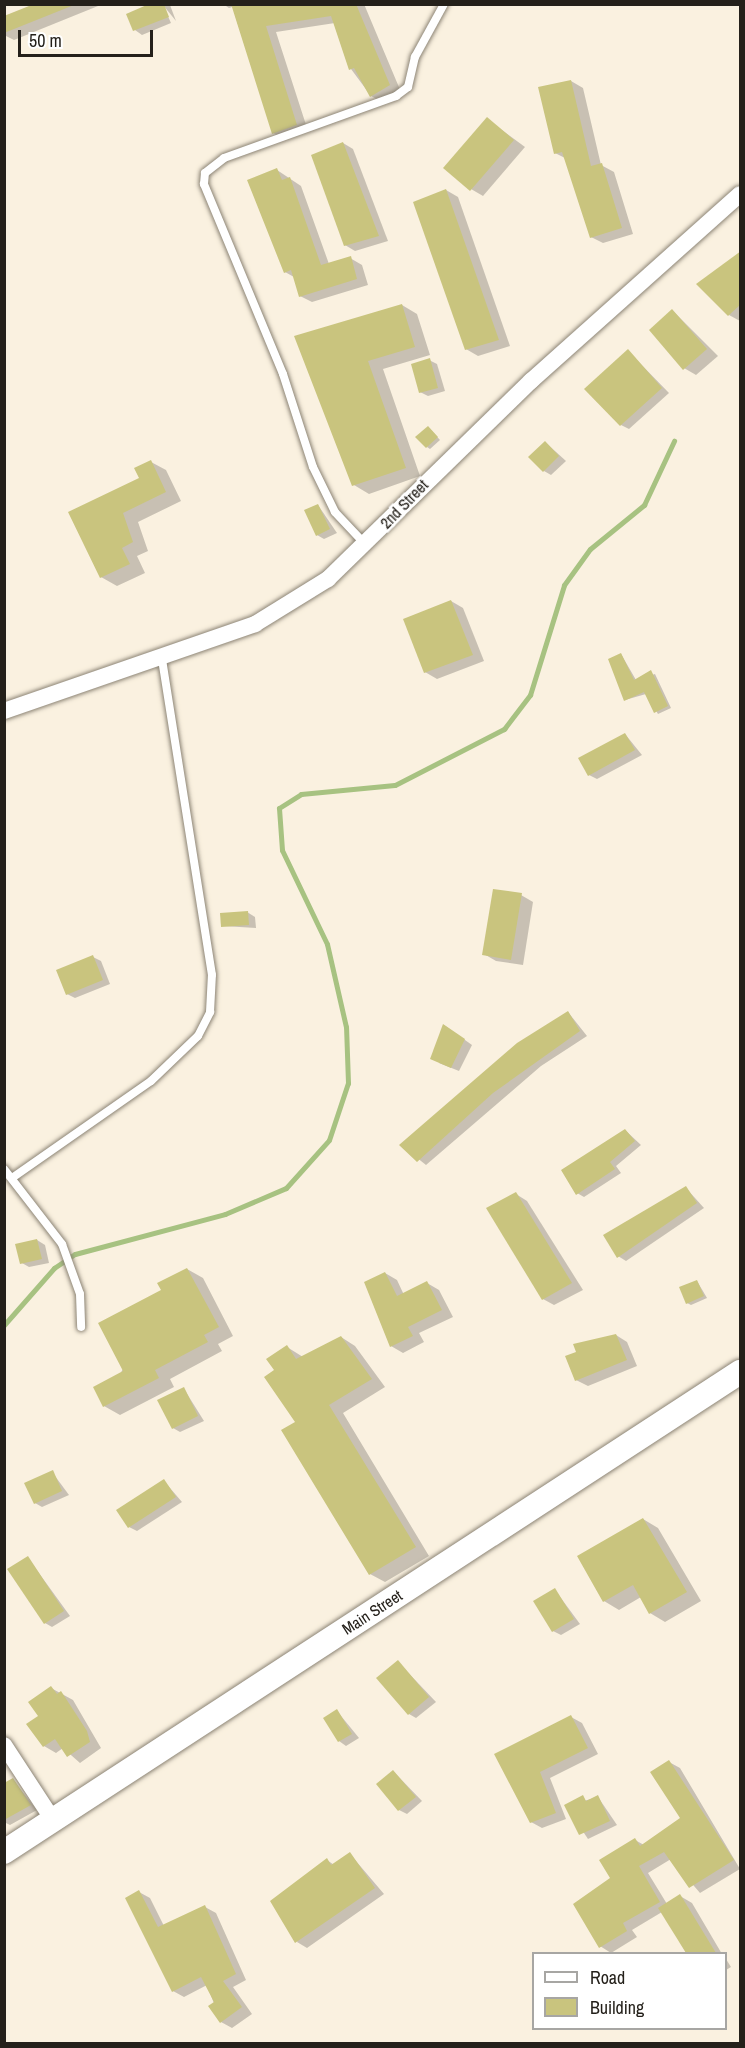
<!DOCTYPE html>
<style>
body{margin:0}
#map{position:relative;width:745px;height:2048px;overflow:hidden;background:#faf1e0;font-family:"Archivo Narrow",sans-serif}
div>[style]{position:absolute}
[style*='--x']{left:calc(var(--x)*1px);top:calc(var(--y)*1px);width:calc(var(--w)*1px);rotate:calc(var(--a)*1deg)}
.shadow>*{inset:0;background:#0003}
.stream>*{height:5px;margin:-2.5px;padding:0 2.5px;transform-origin:2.5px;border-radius:2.5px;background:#a7c281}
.building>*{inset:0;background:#c9c47e}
.roads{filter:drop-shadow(0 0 2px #8c8475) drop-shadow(0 0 2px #8c8475)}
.service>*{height:8px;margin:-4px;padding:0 4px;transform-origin:4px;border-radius:4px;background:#fff}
.minor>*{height:16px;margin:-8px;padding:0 8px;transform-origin:8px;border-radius:8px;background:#fff}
.secondary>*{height:24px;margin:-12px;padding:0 12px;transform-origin:12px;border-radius:12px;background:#fff}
span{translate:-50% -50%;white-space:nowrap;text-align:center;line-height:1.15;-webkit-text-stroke:5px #fff;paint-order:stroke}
.street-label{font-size:16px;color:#24201a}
.frame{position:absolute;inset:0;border:6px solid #24201a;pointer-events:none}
.legend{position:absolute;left:532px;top:1952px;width:195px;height:78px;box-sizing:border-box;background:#fff;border:2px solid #a7a6a3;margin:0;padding:8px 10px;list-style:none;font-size:18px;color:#24201a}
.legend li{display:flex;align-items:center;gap:12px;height:30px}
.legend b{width:30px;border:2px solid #a7a6a3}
.scale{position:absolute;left:18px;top:30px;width:135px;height:27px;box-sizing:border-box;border:3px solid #24201a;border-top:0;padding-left:8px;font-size:18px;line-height:21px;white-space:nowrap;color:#24201a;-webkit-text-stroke:4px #fff;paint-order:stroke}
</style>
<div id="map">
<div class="shadow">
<i style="clip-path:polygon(38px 4px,103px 4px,14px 40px,4px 35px,4px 18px)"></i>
<i style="clip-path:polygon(153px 4px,168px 4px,170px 5px,176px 21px,163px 5px,171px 23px,142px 35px,135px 30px)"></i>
<i style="clip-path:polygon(223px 4px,241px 4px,229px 8px)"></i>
<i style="clip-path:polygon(269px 4px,364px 4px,401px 92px,382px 102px,371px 96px,351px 69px,335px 23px,276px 32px,308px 131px,284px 139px,273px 133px,235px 15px)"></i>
<i style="clip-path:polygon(571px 81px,583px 88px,601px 165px,614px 172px,633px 234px,603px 243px,591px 237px,567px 159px,555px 153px)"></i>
<i style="clip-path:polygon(487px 119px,525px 147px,483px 196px,471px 189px)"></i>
<i style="clip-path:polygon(343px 143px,353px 149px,388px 241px,355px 251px,345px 245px)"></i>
<i style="clip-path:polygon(277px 170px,301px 186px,329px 264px,350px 258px,362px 265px,368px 285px,312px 302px,300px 296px,294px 277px,285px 272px)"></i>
<i style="clip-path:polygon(446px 190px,458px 197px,510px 346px,478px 356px,466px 349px)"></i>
<i style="clip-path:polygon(740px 255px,740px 321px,729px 315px)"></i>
<i style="clip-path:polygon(402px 305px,417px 314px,430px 355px,383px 369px,420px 476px,369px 494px,354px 485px,296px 337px)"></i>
<i style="clip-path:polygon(673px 311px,718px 356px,696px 375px,684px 368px)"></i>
<i style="clip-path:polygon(628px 351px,669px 393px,629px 429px,621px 425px)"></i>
<i style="clip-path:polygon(429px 360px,437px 364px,445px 391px,428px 396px,420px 392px)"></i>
<i style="clip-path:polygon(431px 430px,440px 440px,430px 449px,427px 447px)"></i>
<i style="clip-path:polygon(545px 442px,566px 461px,551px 475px,544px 471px)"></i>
<i style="clip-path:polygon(151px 462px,166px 470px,181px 501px,138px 522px,148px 551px,137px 556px,145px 573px,117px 586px,101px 577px,70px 513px,141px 479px)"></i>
<i style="clip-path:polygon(318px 505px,337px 533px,324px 539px,317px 535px)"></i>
<i style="clip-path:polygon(451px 601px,463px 608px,484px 661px,437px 679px,425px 672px)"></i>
<i style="clip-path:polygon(621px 654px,636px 680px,655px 674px,671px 708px,658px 714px,646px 694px,625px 700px)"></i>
<i style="clip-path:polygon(625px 734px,642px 755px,597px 779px,589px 775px)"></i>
<i style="clip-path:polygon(521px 895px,533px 902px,523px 965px,496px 961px,484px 954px)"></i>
<i style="clip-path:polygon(247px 912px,255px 917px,256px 928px,223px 926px)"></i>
<i style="clip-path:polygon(93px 957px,101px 961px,110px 984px,75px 998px,67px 994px)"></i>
<i style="clip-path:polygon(568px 1012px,587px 1036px,541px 1066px,426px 1165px,401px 1145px)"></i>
<i style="clip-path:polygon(444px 1025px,472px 1045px,459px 1071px,439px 1063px)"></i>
<i style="clip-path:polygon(625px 1130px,641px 1145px,616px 1166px,621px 1173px,584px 1197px,577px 1193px)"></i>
<i style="clip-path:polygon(686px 1188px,704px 1208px,626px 1261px,618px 1256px)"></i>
<i style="clip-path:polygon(516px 1194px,527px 1201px,583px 1290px,554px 1305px,543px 1299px)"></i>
<i style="clip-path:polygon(37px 1240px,45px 1245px,49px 1263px,29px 1267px,22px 1263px)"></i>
<i style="clip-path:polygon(187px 1269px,203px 1278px,233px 1336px,218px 1344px,222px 1351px,170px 1379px,174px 1387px,120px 1415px,104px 1406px,163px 1290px)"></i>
<i style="clip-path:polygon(385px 1273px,397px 1280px,404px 1295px,427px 1283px,439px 1290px,453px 1317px,419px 1333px,424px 1342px,403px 1353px,391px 1346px)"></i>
<i style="clip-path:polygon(697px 1281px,707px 1298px,691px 1305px,687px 1303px)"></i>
<i style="clip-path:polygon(616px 1335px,627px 1342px,637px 1366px,588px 1386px,576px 1380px)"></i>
<i style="clip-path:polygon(341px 1337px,355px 1346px,385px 1387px,343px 1413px,429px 1556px,385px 1582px,370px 1574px,276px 1371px,287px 1347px,303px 1357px)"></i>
<i style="clip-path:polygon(184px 1389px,204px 1421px,180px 1432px,173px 1428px)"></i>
<i style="clip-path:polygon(52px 1472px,69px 1495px,42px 1507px,35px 1503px)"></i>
<i style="clip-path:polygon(164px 1481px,182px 1502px,137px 1531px,129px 1527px)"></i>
<i style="clip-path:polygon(643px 1519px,658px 1528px,701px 1601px,665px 1622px,650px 1613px,641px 1597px,619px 1610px,604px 1601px)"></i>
<i style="clip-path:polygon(28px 1558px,70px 1616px,52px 1627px,45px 1623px)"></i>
<i style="clip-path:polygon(555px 1590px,580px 1624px,561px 1635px,553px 1631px)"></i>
<i style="clip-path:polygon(398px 1662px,436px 1702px,416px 1718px,409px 1714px)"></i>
<i style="clip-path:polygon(51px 1688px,73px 1700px,101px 1748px,80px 1763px,63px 1748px,56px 1753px,44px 1746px,40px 1716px)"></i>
<i style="clip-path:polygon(337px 1711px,359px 1738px,346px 1746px,339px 1741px)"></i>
<i style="clip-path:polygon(571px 1717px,582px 1723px,598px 1754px,550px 1778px,566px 1819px,542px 1828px,531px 1822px,496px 1754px)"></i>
<i style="clip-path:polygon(669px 1762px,680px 1768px,740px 1869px,700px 1893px,671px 1859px,648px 1873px,667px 1904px,680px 1896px,692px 1903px,722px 1954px,687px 1954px,662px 1912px,632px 1930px,637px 1937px,611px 1953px,600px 1946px,612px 1878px,635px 1840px,644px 1845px,682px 1819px)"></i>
<i style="clip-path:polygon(393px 1771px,422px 1801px,407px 1814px,399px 1810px)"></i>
<i style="clip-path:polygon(13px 1780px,37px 1810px,10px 1825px,4px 1822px,4px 1784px)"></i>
<i style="clip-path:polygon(598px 1797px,617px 1825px,588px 1839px,566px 1806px)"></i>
<i style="clip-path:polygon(350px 1854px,384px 1894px,307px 1948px,297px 1942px,327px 1860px,334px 1865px)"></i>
<i style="clip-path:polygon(139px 1892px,150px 1898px,164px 1926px,205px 1907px,216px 1913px,246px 1980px,233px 1987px,252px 2014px,232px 2028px,221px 2022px,207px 1985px,184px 1997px,173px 1991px)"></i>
<i style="clip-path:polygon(726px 1959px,731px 1967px,726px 1970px)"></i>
</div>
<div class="stream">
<i style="--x:4;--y:1325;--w:76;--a:-48.7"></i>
<i style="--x:54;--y:1268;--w:25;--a:-34"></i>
<i style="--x:75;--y:1254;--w:155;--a:-14.9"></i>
<i style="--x:225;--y:1214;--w:66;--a:-23.1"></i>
<i style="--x:286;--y:1188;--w:64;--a:-48.1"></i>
<i style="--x:329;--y:1140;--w:60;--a:-71.6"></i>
<i style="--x:348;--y:1083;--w:56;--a:-92"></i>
<i style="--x:346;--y:1027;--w:85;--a:-102.9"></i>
<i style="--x:327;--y:944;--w:104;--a:-115.6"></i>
<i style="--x:282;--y:850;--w:42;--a:-94.1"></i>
<i style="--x:279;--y:808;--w:26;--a:-32"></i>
<i style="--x:301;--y:794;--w:94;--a:-5.5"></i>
<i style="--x:395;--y:785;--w:123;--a:-27.2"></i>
<i style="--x:504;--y:729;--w:43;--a:-52.6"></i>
<i style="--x:530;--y:695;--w:115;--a:-72.8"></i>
<i style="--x:564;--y:585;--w:44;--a:-54.2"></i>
<i style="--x:590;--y:549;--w:70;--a:-39.2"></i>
<i style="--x:644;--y:505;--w:71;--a:-64.9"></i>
</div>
<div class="building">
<i style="clip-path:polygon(34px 4px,74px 5px,4px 33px,4px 16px)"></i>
<i style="clip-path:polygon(149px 4px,164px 4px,169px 17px,133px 31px,126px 14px)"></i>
<i style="clip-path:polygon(231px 4px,356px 4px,390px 85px,370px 97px,354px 68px,349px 70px,331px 16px,266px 26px,297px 125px,272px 134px)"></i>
<i style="clip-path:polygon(571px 80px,591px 166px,602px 163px,622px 228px,590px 238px,562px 152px,554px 154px,538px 87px)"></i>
<i style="clip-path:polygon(487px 117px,514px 140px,470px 191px,443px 168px)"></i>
<i style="clip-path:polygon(343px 142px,379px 236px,344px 246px,311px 155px)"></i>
<i style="clip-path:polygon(277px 168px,282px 180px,290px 177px,321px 265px,351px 256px,357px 279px,299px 297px,291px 270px,284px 273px,247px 180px)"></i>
<i style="clip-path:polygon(446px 189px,499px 340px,465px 350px,413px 202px)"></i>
<i style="clip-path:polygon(741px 251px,741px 304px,728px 316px,696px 284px)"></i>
<i style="clip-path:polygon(402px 304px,415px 347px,368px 361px,406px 468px,352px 486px,294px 336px)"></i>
<i style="clip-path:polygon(672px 309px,707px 349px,683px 370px,649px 330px)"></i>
<i style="clip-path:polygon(628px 349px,662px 388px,620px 426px,584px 389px)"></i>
<i style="clip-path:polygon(430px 358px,438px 388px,419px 393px,411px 364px)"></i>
<i style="clip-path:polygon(428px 426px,438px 437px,426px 448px,415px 437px)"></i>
<i style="clip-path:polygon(545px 441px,559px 456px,543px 472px,528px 457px)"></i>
<i style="clip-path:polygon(151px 460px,166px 492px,123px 513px,133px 542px,122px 548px,130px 564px,100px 578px,68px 512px,139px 478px,134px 468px)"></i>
<i style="clip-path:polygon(318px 504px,330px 529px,316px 536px,304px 510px)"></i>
<i style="clip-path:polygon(451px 600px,473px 655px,424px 673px,403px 619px)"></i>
<i style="clip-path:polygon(621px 653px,634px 680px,651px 670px,668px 706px,654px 713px,644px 692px,624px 701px,608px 659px)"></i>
<i style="clip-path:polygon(625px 733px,635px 750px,588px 776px,578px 758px)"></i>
<i style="clip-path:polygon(493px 889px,522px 893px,511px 960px,482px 955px)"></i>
<i style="clip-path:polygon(248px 911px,249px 925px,221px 927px,220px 913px)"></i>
<i style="clip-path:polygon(93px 955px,103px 980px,66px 995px,56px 970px)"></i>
<i style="clip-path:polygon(568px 1011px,580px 1031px,493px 1093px,417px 1162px,399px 1145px,517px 1043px)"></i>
<i style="clip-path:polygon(443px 1024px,465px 1039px,451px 1068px,430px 1059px)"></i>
<i style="clip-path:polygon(625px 1129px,635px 1141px,610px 1162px,615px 1169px,576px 1195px,561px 1170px)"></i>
<i style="clip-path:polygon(686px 1186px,697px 1203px,617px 1258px,603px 1235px)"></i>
<i style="clip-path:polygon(516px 1192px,572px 1283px,542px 1300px,486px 1208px)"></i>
<i style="clip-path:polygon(37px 1239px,42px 1259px,20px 1264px,15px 1244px)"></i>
<i style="clip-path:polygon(187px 1268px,219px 1327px,204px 1335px,208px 1342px,155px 1370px,159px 1378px,103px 1407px,93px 1387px,123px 1371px,98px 1323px,161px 1290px,157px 1283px)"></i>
<i style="clip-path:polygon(385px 1272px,397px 1296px,427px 1281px,442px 1310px,408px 1327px,413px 1336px,390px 1347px,364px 1282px)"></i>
<i style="clip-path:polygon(697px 1280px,704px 1296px,686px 1304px,679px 1287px)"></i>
<i style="clip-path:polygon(616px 1334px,627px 1360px,575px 1381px,565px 1356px,576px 1352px,573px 1344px)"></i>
<i style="clip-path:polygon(341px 1336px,372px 1379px,329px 1405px,416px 1547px,369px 1575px,281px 1430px,295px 1422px,264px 1377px,274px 1370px,266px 1359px,287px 1345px,296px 1359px)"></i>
<i style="clip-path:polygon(184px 1387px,198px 1416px,172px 1429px,157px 1400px)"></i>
<i style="clip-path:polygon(53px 1470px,62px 1491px,34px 1504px,24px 1483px)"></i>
<i style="clip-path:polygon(164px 1479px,176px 1497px,128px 1528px,116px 1510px)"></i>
<i style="clip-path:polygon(643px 1518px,687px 1592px,649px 1614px,633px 1585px,603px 1602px,577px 1556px)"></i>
<i style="clip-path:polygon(28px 1556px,64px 1611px,44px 1624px,7px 1569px)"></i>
<i style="clip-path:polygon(555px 1588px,574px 1619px,552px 1632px,533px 1601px)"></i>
<i style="clip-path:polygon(398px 1660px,429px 1697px,408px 1715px,376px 1678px)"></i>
<i style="clip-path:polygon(51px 1686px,57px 1694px,61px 1691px,87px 1731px,90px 1742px,67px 1757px,55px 1739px,43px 1747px,26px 1724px,38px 1716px,28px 1702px)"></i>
<i style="clip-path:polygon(337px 1709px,352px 1734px,338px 1742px,323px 1718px)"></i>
<i style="clip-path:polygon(571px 1715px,588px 1748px,540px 1772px,556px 1813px,530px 1823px,494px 1754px)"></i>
<i style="clip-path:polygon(669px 1760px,734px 1860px,689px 1888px,664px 1852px,639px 1866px,660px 1902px,623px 1923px,627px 1931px,599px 1948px,573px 1904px,610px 1878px,599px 1860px,635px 1838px,640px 1846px,680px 1818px,650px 1772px)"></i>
<i style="clip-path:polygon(393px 1770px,416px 1797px,398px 1811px,376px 1784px)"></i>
<i style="clip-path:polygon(13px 1778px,31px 1805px,4px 1820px,4px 1783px)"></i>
<i style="clip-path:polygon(583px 1795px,586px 1801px,598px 1795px,610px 1821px,579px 1835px,564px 1805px)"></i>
<i style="clip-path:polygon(350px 1852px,375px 1888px,295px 1943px,270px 1901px,327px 1858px,331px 1865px)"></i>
<i style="clip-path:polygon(139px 1890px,158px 1927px,205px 1905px,236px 1974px,223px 1981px,242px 2007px,220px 2023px,208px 2006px,214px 2002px,201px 1977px,172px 1992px,125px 1898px)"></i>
<i style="clip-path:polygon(680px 1894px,716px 1953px,686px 1953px,658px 1908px)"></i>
</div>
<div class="roads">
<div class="service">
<i style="--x:365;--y:544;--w:44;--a:-133.2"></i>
<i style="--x:335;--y:512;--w:50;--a:-116.1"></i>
<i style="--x:313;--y:467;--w:98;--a:-107.9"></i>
<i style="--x:283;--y:374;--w:206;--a:-112.6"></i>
<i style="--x:204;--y:184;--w:11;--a:-85"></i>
<i style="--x:205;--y:173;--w:24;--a:-38"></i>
<i style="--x:224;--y:158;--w:183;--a:-19.8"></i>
<i style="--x:396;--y:96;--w:15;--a:-37"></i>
<i style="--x:408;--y:87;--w:31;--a:-77"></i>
<i style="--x:415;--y:57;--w:60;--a:-61.3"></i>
<i style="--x:4;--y:1169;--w:95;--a:52.3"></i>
<i style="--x:62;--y:1244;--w:53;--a:70.2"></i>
<i style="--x:80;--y:1294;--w:33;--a:88"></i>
<i style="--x:12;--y:1178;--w:169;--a:-34.9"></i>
<i style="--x:151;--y:1081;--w:65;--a:-43.8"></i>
<i style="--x:198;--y:1036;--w:27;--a:-63"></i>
<i style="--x:210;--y:1012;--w:37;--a:-87"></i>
<i style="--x:212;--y:975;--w:319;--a:-99"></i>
</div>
<div class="minor">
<i style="--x:4;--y:711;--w:266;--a:-19.1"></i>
<i style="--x:255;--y:624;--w:86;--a:-31.7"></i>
<i style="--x:328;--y:579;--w:284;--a:-44.3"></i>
<i style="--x:531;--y:381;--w:280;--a:-41.8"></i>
<i style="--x:4;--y:1745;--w:90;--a:56.8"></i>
</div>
<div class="secondary">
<i style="--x:4;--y:1852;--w:879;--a:-33.11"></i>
</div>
</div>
<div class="street-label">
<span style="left:404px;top:504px;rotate:-46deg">2nd Street</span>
<span style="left:372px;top:1612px;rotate:-33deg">Main Street</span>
</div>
<div class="frame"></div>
<ul class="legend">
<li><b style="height:8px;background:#fff"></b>Road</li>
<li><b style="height:16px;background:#c9c47e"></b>Building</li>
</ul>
<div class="scale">50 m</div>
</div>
